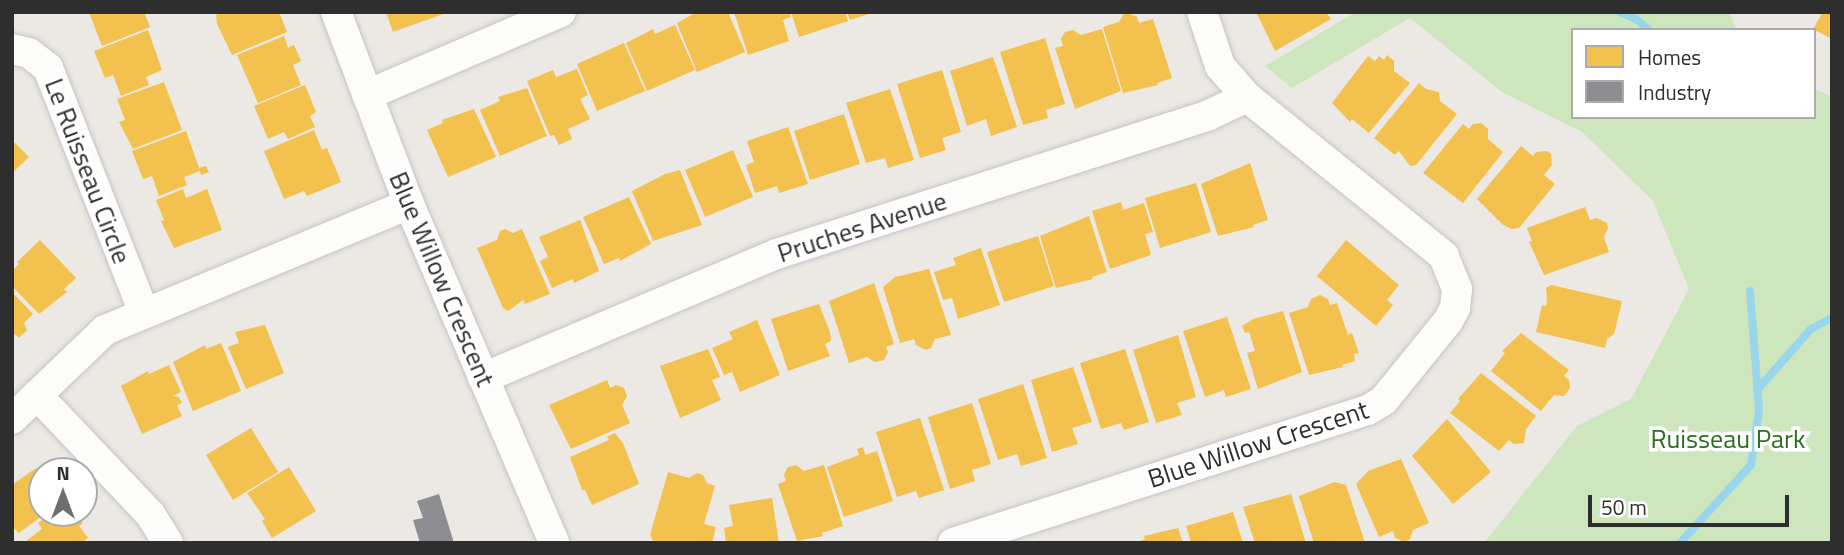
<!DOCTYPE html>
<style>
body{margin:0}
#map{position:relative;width:1844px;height:555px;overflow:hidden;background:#ece8e4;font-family:"Titillium Web",sans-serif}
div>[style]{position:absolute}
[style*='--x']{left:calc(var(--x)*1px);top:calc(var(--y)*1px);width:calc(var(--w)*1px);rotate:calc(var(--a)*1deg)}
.green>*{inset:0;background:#cee6be}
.homes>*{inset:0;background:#f2c14e}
.industry>*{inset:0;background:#8d8d92}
.stream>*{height:8px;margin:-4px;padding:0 4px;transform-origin:4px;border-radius:4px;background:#99d6ec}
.roads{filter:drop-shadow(0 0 2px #c5c4c5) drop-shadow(0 0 2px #c5c4c5)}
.street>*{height:30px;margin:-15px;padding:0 15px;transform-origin:15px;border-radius:15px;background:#fcfcfb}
span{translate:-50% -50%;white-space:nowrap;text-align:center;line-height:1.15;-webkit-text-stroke:7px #fff;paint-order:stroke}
.street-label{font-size:26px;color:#2e2e2e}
.park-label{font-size:26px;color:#2c6e1b}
.frame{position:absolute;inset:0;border:14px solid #2e2e2e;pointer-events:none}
.legend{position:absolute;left:1571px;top:28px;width:245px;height:91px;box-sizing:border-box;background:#fff;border:2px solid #ababab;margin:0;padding:9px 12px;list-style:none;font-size:21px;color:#2e2e2e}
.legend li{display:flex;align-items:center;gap:14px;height:35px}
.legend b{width:35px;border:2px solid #ababab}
.north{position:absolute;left:28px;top:457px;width:70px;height:70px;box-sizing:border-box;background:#fff;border:2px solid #ababab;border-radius:50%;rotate:0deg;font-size:19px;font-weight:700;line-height:28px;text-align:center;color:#2e2e2e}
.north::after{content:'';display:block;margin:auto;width:24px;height:32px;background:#706f6e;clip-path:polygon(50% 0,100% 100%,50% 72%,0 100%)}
.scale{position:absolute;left:1588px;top:495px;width:201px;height:32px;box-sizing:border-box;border:4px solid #2e2e2e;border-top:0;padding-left:9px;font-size:21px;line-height:24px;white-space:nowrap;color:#2e2e2e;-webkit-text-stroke:5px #fff;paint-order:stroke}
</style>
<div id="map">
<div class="green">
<i style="clip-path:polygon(1356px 12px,1729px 12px,1737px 30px,1573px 30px,1573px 117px,1814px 117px,1814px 89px,1832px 96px,1832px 543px,1484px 543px,1577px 426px,1631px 399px,1689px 289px,1653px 201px,1582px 132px,1502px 92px,1410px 18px,1292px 88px,1265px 66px)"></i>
</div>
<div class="homes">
<i style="clip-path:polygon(89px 12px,144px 12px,150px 27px,102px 46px)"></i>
<i style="clip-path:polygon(223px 12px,279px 12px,287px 32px,232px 55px,217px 24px,216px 15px)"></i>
<i style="clip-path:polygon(386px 12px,446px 12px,446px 13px,393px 32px)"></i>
<i style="clip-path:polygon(697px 12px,728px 12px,745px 52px,697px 72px,677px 23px)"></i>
<i style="clip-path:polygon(734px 12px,789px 12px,791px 17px,783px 20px,789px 41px,748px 55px)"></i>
<i style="clip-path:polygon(791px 12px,845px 12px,848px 21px,799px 37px)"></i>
<i style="clip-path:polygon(847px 12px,872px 12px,872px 13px,850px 20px)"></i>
<i style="clip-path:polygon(1125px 12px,1137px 17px,1139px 23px,1153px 19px,1172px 78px,1157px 83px,1158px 85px,1123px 93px,1103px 27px,1119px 22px)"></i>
<i style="clip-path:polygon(1256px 12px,1326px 12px,1331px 19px,1275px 51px)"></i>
<i style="clip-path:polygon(1823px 12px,1832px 12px,1832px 39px,1813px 29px)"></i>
<i style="clip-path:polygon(675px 25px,695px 70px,647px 91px,626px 43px,653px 29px,655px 34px)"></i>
<i style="clip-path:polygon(1102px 29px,1121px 91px,1075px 109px,1055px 48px,1063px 46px,1061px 39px,1065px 32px,1073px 30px,1081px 35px)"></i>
<i style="clip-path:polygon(148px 30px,162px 70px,146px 77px,149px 85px,121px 96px,113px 75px,105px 78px,94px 51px)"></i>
<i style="clip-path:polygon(284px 36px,288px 48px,294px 45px,301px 61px,293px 65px,301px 85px,258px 103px,237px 55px)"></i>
<i style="clip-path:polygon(1045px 38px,1065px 104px,1046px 110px,1048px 118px,1023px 125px,1000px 52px)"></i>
<i style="clip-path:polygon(624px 43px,645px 91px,597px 111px,577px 64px)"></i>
<i style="clip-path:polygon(1387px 55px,1394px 61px,1394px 71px,1410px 83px,1369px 133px,1352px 119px,1350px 122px,1332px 103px,1368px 56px,1375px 61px,1379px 56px,1384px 60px)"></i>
<i style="clip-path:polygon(993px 57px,1017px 127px,991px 136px,986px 119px,967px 126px,950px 71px)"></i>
<i style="clip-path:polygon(577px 69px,588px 95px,580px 99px,590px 119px,568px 129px,572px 139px,559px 145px,554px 135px,550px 136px,527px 81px,553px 70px,556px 77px)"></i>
<i style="clip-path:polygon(942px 70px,961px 132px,942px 138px,946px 150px,920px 158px,897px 84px)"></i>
<i style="clip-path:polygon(164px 82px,182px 130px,133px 149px,119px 122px,125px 120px,117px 99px)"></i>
<i style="clip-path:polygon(1419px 83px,1426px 89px,1439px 92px,1440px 101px,1457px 114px,1416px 165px,1410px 166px,1399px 151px,1395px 155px,1374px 138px)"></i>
<i style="clip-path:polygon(305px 85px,316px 112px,310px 116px,315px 127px,288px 139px,284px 132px,268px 139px,254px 106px)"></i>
<i style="clip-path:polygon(527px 88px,547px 136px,500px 156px,480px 110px,500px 101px,498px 97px)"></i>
<i style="clip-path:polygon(890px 89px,914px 160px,888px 168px,885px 158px,866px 163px,846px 103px)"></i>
<i style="clip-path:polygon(474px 109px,496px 157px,448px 177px,427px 130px,443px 123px,442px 120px)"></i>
<i style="clip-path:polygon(844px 114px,860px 164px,810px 180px,794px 131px)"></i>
<i style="clip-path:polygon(1481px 123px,1488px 129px,1488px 139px,1503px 152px,1463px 203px,1423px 173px,1463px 124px,1469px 129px,1473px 124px)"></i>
<i style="clip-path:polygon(788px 127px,808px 184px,779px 193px,777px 186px,755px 193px,746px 165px,754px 162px,747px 141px)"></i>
<i style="clip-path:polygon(314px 130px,322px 150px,327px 148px,341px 182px,307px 196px,304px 191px,284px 199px,264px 151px)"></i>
<i style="clip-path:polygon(186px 131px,199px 168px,206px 166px,209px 172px,201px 175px,200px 171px,184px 177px,187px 185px,159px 196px,152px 176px,143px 179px,132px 151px)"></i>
<i style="clip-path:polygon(12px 140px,29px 157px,12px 173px)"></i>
<i style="clip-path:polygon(1521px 146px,1533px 156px,1536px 152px,1547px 151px,1551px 154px,1552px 165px,1544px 175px,1555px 184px,1519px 228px,1512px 229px,1503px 225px,1477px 199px)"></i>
<i style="clip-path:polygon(733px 150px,753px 197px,705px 217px,685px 170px)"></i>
<i style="clip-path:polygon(1250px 163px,1268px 220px,1253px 225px,1254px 227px,1218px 236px,1201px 184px)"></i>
<i style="clip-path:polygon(680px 170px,702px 225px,653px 241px,632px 191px,665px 174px)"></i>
<i style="clip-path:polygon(1196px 183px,1211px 232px,1160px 248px,1145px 198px)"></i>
<i style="clip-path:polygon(183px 189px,186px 198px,207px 189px,222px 230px,174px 248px,161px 221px,164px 220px,156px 200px)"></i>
<i style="clip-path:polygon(629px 197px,651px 244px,620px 261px,619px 258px,604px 264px,583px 217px)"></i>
<i style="clip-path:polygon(1121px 202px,1123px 210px,1144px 203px,1153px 232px,1145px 234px,1151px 255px,1110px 269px,1092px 211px)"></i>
<i style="clip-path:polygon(1585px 207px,1590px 220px,1597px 218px,1607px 223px,1608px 228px,1604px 237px,1609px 252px,1544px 275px,1529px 242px,1532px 241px,1527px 228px)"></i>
<i style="clip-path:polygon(1089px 216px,1107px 272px,1092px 277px,1093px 279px,1056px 288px,1040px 236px)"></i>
<i style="clip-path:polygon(580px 220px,599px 271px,574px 283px,573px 279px,552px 288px,540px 261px,548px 257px,539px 237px)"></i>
<i style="clip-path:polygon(505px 229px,513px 233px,522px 229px,550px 294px,525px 304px,523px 300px,508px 311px,503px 308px,477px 248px,497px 240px,500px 231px)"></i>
<i style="clip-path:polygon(1038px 236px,1054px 286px,1004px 302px,987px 252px)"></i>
<i style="clip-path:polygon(40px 240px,76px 278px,64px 289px,67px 292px,39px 314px,12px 286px,12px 271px,19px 264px,17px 262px)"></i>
<i style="clip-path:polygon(1346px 240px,1399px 285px,1387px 300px,1393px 305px,1376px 326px,1317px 276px)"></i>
<i style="clip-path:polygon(981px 248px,1000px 305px,958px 319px,952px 298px,943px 300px,934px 272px,956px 265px,953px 258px)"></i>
<i style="clip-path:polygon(929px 269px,951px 335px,935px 339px,931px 348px,926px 350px,916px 345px,914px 339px,900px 343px,883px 287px,895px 277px)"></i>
<i style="clip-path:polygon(874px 283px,894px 344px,886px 347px,888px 352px,884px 360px,875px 362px,867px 357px,849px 363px,829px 301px)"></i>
<i style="clip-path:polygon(1551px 285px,1622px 301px,1614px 334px,1607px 339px,1605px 348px,1536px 332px,1542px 305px,1546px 306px,1547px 301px,1546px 288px)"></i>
<i style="clip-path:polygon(12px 292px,33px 314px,24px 323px,27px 330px,19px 338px,15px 334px,12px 336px)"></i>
<i style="clip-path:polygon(1320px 295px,1328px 299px,1330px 305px,1337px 303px,1348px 335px,1352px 333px,1359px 353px,1354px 354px,1355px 361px,1342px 365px,1343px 367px,1309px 375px,1289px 313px,1308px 307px,1311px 299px)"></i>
<i style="clip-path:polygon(819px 304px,830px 332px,831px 341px,825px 344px,830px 356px,788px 371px,771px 319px)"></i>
<i style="clip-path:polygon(1283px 311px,1302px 372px,1258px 389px,1247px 353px,1255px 351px,1249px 332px,1245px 333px,1242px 326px,1253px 319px)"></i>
<i style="clip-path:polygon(1227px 317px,1251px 389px,1226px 397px,1224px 390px,1205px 397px,1183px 331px)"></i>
<i style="clip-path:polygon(757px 320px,780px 375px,740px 392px,732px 372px,724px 375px,712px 348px,733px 339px,729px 332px)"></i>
<i style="clip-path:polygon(265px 325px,284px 373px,246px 389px,228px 347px,239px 343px,235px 332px)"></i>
<i style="clip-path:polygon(1521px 333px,1569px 370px,1564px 376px,1569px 380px,1570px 388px,1564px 396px,1554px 395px,1541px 411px,1491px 371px,1505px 353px,1502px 351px)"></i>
<i style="clip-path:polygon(1178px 335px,1196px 397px,1177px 403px,1182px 415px,1156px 423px,1133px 350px)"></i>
<i style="clip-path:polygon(221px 343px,241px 391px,193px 411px,173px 362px,205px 345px,206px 349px)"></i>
<i style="clip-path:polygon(708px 349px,720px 377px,712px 380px,721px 400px,680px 418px,660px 366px)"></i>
<i style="clip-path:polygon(1125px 349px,1149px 422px,1124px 430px,1121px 423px,1101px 429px,1080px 363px)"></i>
<i style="clip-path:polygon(169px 365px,181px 392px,173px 396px,179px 397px,182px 403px,177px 405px,182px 416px,142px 434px,121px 386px,148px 371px,149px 374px)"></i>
<i style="clip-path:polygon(1073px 367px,1092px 422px,1072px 428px,1078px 444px,1052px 452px,1031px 380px)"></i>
<i style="clip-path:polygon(1481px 373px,1536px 416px,1526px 429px,1524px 443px,1514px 444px,1509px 440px,1499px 451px,1450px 413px,1460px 401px,1458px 399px)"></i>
<i style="clip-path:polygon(607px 380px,610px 388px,616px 385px,624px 388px,627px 396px,622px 405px,630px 423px,571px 449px,549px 405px)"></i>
<i style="clip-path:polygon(1023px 384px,1047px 458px,1021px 466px,1017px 454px,998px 460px,978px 399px)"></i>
<i style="clip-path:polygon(972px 403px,991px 464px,972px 470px,975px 481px,950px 489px,928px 417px)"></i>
<i style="clip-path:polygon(920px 418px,944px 490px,919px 498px,916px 491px,897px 497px,876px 432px)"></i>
<i style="clip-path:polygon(1447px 419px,1491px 472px,1453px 504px,1412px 456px)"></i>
<i style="clip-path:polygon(251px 428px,278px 472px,233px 500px,206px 455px)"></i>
<i style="clip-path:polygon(615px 433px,623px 443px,639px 484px,592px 505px,585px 490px,582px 490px,570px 457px,609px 440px,607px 437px)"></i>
<i style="clip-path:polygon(863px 447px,865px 455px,877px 451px,893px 501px,844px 517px,827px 467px,859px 455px,857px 449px)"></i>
<i style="clip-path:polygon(1401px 459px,1429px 523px,1413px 530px,1410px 539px,1405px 542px,1395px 538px,1393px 531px,1379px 537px,1356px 484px,1368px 471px)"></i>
<i style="clip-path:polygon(796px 465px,804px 471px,824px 465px,843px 526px,822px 533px,823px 536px,797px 541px,778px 484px,786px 481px,784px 475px,788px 467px)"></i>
<i style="clip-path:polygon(289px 467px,316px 511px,272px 538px,262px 521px,265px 519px,247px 493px)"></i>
<i style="clip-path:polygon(36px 468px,42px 476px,42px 513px,46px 513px,19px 533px,12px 527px,12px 485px)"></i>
<i style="clip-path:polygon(668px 472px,689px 478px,697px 473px,703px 475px,707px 483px,715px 486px,704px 524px,716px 527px,712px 543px,653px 541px,650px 535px)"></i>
<i style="clip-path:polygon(1335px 482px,1346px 485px,1365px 543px,1314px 543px,1299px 496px)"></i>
<i style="clip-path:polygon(1291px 494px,1306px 543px,1255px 543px,1243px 507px)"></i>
<i style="clip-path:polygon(772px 498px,779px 543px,726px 543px,724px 528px,733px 526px,729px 505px)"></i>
<i style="clip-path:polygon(1233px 512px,1243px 543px,1191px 543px,1186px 526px)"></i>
<i style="clip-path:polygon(51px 513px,67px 513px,72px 516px,76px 514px,83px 523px,79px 526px,88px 538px,81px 543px,29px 543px,27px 540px,42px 529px,38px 523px)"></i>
<i style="clip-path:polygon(1178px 528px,1183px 543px,1135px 543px,1145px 539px,1144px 536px)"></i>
</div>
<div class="industry">
<i style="clip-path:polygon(439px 494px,454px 543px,420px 543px,413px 520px,423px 518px,417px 501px)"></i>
</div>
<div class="stream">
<i style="--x:1620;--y:12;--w:17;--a:24"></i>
<i style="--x:1636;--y:19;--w:17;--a:40"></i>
<i style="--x:1757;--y:390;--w:81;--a:-48.5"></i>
<i style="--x:1811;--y:329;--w:24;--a:-28"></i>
<i style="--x:1680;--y:543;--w:105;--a:-47.7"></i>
<i style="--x:1751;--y:465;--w:56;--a:-81.7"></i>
<i style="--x:1759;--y:410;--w:119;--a:-94.3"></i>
</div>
<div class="roads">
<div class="street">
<i style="--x:336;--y:12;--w:205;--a:69.2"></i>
<i style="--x:409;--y:204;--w:369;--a:66.8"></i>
<i style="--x:12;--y:49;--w:17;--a:13"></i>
<i style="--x:29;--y:53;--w:24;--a:38"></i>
<i style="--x:48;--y:68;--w:263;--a:68.6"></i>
<i style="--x:367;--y:95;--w:211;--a:-23.2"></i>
<i style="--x:483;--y:378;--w:319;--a:-22.9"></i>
<i style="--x:777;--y:254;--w:454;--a:-17.8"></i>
<i style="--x:1209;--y:115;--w:42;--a:-25.3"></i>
<i style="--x:37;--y:395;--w:164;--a:46.5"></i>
<i style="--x:150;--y:514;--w:34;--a:58"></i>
<i style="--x:12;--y:419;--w:129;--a:-43.7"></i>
<i style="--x:105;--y:330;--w:329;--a:-22.5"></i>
<i style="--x:953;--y:543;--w:436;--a:-17.8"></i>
<i style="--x:1368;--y:410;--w:19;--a:-32"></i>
<i style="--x:1384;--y:400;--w:102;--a:-51"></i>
<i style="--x:1448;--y:321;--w:15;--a:-62"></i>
<i style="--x:1455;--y:308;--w:19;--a:-84"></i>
<i style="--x:1457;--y:289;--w:35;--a:-112"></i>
<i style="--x:1444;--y:256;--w:253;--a:-141.1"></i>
<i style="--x:1247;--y:97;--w:41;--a:-131.1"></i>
<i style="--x:1220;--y:66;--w:57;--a:-108.4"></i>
</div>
</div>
<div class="street-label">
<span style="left:88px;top:171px;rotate:69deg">Le Ruisseau Circle</span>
<span style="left:862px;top:227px;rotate:-18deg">Pruches Avenue</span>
<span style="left:442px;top:279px;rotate:67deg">Blue Willow Crescent</span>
<span style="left:1258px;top:444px;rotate:-18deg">Blue Willow Crescent</span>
</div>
<div class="park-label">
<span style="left:1728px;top:439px">Ruisseau Park</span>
</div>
<div class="frame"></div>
<ul class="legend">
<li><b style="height:19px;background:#f2c14e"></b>Homes</li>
<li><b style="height:19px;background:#8d8d92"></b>Industry</li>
</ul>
<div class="north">N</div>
<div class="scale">50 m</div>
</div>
